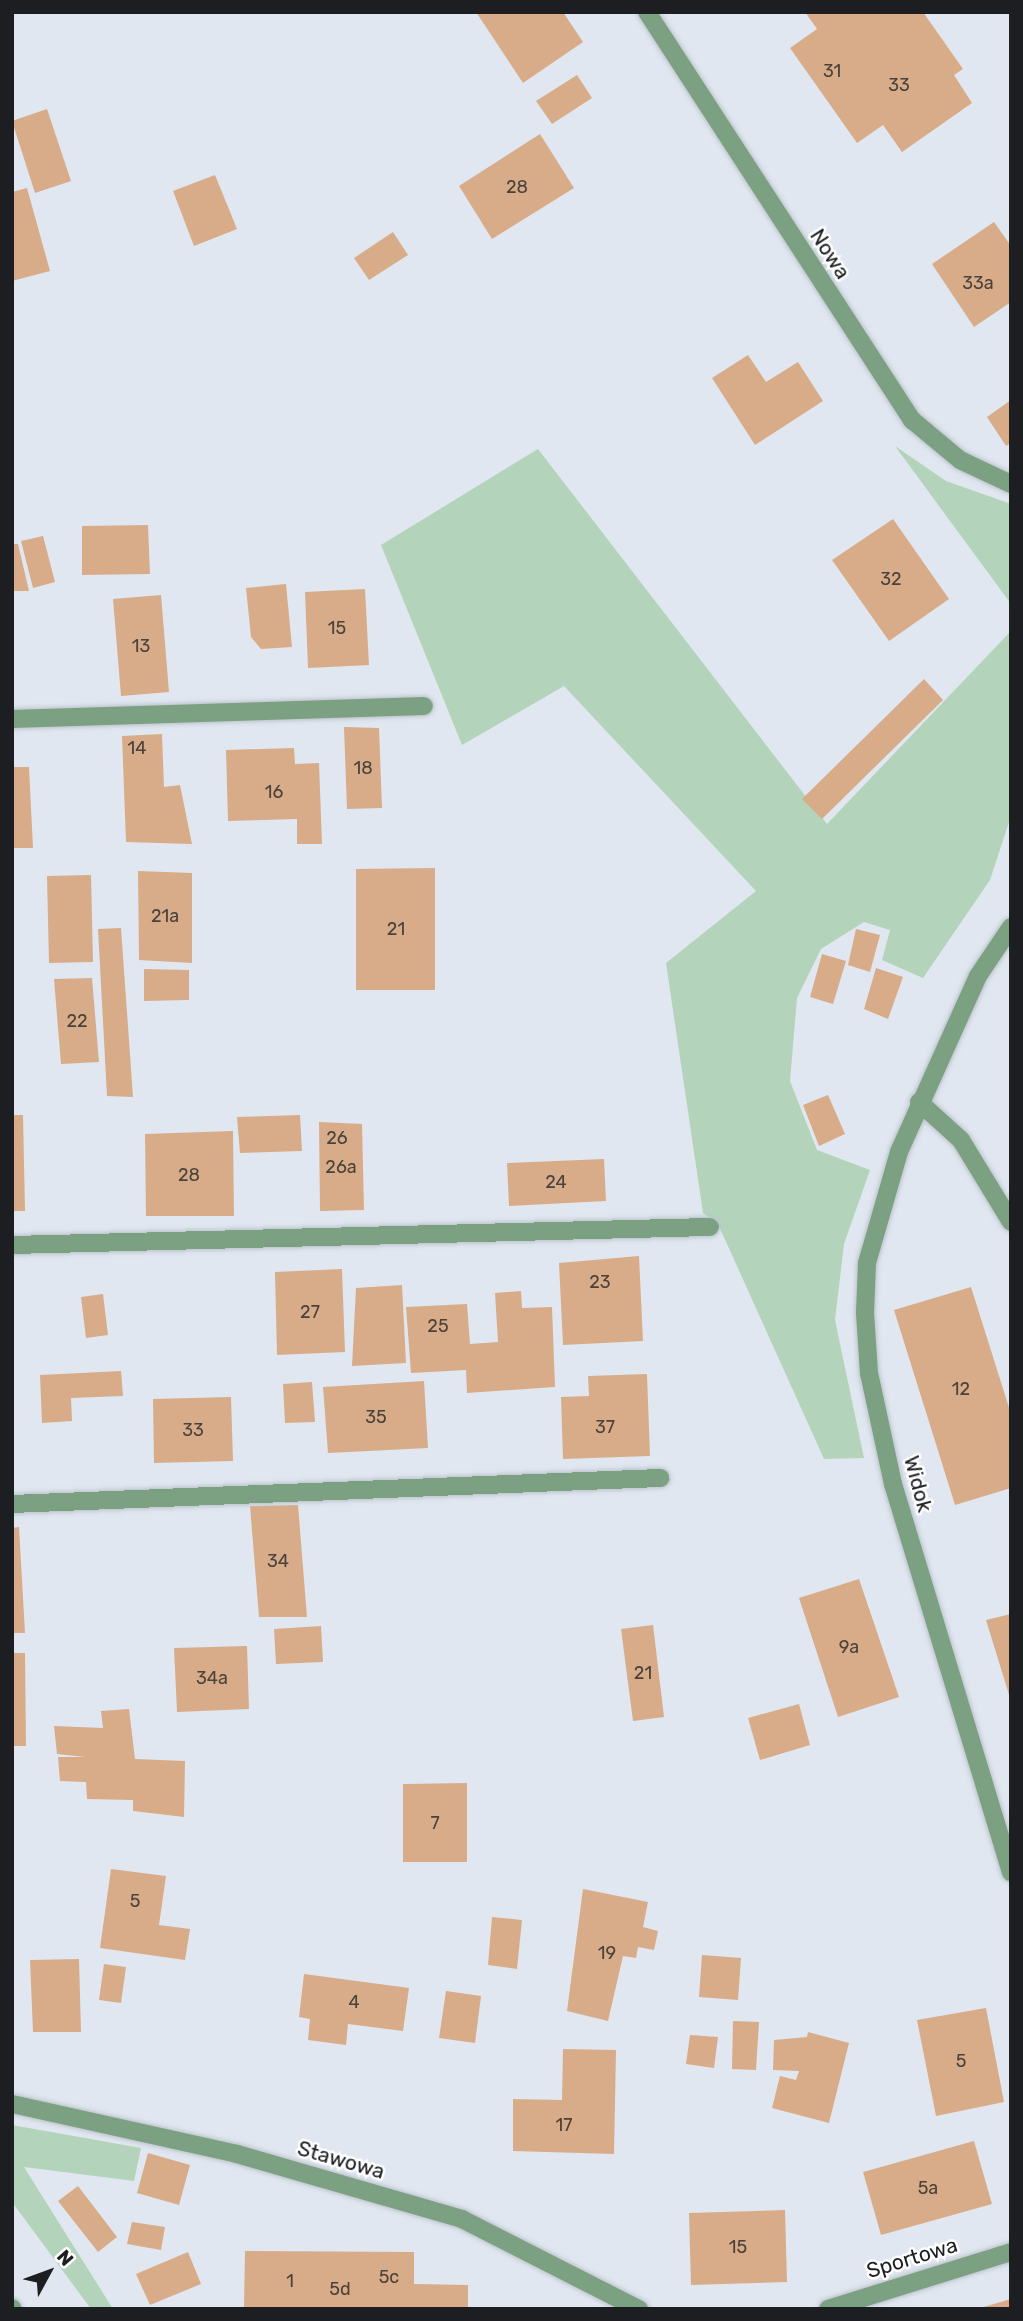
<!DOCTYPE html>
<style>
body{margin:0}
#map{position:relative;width:1023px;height:2321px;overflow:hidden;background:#e0e7f0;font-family:Rubik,sans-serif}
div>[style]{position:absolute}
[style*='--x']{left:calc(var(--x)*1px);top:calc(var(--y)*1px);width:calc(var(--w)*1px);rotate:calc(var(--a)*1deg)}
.green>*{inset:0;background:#b3d4bb}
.building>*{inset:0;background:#d8ac88}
.roads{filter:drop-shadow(0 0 2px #bdc3cb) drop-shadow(0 0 2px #bdc3cb)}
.lane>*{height:18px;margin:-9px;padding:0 9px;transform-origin:9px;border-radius:9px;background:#7ba082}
.street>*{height:18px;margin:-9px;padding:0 9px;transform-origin:9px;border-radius:9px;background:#7ba082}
span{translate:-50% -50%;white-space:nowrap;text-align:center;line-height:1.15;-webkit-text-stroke:5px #fff;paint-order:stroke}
.number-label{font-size:18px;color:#4b423b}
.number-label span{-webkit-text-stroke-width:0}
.street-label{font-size:21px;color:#1c1e21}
.frame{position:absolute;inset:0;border:14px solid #1c1e21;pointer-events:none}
.north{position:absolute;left:14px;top:2237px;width:70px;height:70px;-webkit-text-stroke:5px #fff;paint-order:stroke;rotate:49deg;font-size:19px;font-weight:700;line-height:28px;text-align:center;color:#1c1e21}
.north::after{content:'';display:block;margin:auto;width:24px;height:32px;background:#1c1e21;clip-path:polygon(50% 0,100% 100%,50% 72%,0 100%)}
</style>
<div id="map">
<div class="green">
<i style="clip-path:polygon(895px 446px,946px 481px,1011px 504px,1011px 604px)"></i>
<i style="clip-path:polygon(538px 449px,827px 824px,1011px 631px,1011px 816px,990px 880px,923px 978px,882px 960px,890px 930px,864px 922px,821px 949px,797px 998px,790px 1081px,817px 1150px,870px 1170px,844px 1244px,835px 1320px,864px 1458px,824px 1459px,718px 1224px,703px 1213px,666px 963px,756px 891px,564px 686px,462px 745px,381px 545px)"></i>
<i style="clip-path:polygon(12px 2125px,141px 2148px,134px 2181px,24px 2167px,113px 2309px,91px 2309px,12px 2202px)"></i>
</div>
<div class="building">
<i style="clip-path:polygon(476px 12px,563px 12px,583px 42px,523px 83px)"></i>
<i style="clip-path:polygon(805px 12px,923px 12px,963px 69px,954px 75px,972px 103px,902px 152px,883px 125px,857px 143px,790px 48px,817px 29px)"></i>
<i style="clip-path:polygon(577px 75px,592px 98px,552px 124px,536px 101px)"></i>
<i style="clip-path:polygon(47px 109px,71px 181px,35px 193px,12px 121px)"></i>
<i style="clip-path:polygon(540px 134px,574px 188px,492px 239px,459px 186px)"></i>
<i style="clip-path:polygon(215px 175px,237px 229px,194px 246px,173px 191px)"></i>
<i style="clip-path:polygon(27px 188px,50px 271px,12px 281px,12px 192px)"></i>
<i style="clip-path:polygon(994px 222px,1011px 246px,1011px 302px,974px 327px,932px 264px)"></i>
<i style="clip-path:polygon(393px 232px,408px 255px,369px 280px,354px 258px)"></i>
<i style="clip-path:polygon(748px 355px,766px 382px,798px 362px,823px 401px,755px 445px,712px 378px)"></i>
<i style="clip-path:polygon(1011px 400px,1011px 443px,1006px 446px,987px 417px)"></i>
<i style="clip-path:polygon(893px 519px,949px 599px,889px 641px,832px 560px)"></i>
<i style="clip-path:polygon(148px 525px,150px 574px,82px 575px,82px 526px)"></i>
<i style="clip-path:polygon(43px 536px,55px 582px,33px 588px,21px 541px)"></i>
<i style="clip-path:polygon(12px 544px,18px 544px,29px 591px,12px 591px)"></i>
<i style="clip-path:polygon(286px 584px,292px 647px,261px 649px,251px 637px,246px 588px)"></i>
<i style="clip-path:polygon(365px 589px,369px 665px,308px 668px,305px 592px)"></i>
<i style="clip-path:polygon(161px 595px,169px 692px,121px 696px,113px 599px)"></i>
<i style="clip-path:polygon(924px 679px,943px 700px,822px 819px,802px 799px)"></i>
<i style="clip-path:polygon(344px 727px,379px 728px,382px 808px,347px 809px)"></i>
<i style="clip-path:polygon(162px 734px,164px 787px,180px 785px,192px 844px,126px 842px,122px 736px)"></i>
<i style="clip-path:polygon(294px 748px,295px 764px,319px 763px,322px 844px,297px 844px,297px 819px,228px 821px,226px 750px)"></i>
<i style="clip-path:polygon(12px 767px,29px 767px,33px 848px,12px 848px)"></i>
<i style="clip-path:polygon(435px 868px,435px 990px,356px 990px,356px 869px)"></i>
<i style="clip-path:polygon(138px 871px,192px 873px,192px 963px,139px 960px)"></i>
<i style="clip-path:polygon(91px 875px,93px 962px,49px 963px,47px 876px)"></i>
<i style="clip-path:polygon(121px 928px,133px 1097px,107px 1096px,98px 929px)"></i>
<i style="clip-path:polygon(856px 929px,880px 935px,870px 972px,848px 965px)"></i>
<i style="clip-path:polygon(822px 954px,846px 961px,833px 1004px,810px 997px)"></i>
<i style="clip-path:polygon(876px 968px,903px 977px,888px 1019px,864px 1009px)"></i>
<i style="clip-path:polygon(144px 969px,189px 970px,189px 1000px,144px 1001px)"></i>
<i style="clip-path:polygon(92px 978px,99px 1062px,61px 1064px,54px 979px)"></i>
<i style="clip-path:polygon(828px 1095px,845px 1134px,819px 1146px,803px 1105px)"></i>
<i style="clip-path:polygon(12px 1115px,23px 1115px,25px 1211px,12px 1211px)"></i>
<i style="clip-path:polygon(300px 1115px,302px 1151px,240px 1153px,237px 1117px)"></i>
<i style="clip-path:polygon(319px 1122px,362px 1124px,364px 1210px,320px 1211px)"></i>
<i style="clip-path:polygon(233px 1131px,234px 1216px,146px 1216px,145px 1134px)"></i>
<i style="clip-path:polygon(604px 1159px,606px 1201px,509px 1206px,507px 1163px)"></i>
<i style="clip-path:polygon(639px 1256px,643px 1341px,563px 1345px,559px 1263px)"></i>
<i style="clip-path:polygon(342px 1269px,345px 1352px,277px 1355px,275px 1272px)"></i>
<i style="clip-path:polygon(402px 1285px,406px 1363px,352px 1366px,356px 1288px)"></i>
<i style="clip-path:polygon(971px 1287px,1011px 1414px,1011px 1488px,955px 1505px,894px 1310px)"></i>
<i style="clip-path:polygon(521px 1291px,522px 1308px,552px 1307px,555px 1387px,467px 1393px,466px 1370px,411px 1373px,406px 1307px,467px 1304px,470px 1344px,498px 1342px,495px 1293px)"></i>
<i style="clip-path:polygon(103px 1294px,108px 1335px,86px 1338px,81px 1297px)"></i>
<i style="clip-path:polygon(121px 1371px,123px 1396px,71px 1398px,72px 1421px,42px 1423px,40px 1375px)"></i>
<i style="clip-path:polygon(647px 1374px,650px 1456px,563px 1459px,561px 1397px,589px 1396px,588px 1376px)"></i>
<i style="clip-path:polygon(424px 1381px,428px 1448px,328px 1453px,323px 1387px)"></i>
<i style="clip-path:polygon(312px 1382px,315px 1422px,285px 1423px,283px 1384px)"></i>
<i style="clip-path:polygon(231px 1397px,233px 1461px,154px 1463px,153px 1399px)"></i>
<i style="clip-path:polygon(298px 1505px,307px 1617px,259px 1617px,250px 1506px)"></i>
<i style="clip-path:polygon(19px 1527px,25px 1633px,12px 1633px,12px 1528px)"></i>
<i style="clip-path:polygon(859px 1579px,899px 1697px,838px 1717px,799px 1598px)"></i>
<i style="clip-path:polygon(1011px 1614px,1011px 1698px,1010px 1698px,986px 1620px)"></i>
<i style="clip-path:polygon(653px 1625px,664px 1717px,633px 1721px,621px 1629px)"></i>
<i style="clip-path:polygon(321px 1626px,323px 1662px,276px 1664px,274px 1629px)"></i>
<i style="clip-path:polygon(247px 1646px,249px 1709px,177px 1712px,174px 1648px)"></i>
<i style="clip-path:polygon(12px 1653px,25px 1653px,26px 1746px,12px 1746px)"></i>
<i style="clip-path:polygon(799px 1704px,810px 1745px,760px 1760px,748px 1718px)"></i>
<i style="clip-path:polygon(129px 1709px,135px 1759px,185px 1761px,184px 1817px,133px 1811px,133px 1800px,87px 1799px,86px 1782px,60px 1781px,58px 1757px,85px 1757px,57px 1754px,54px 1726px,103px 1728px,101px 1711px)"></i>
<i style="clip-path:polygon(467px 1783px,467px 1862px,403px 1862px,403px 1784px)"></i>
<i style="clip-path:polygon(111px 1869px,166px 1876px,159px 1925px,190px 1929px,185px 1960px,100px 1948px)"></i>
<i style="clip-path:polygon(583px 1889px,648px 1902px,643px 1927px,658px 1931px,654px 1950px,638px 1947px,636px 1958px,623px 1956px,608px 2021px,567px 2011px)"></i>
<i style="clip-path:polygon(492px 1917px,522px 1920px,517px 1969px,488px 1965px)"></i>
<i style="clip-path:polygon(702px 1955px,741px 1958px,738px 2000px,699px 1997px)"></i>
<i style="clip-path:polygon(79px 1959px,81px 2032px,33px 2032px,30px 1960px)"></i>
<i style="clip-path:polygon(104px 1964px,126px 1967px,121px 2003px,99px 2000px)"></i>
<i style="clip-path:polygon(304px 1974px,409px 1988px,403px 2031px,348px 2024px,346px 2045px,308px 2040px,310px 2019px,299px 2017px)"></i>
<i style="clip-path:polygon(446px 1991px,481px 1996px,475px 2043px,439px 2038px)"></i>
<i style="clip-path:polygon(986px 2008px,1004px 2102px,936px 2116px,917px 2020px)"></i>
<i style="clip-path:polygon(733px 2021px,759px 2022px,756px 2070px,732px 2069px)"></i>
<i style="clip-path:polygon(808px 2032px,849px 2043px,829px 2123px,772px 2108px,780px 2076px,796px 2080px,799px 2071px,773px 2070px,774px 2040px,807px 2037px)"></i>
<i style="clip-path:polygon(690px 2035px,718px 2037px,714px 2068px,686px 2064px)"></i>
<i style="clip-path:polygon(563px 2049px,616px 2050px,614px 2154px,513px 2151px,513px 2099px,562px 2100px)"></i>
<i style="clip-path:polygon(974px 2141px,992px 2204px,881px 2235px,863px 2172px)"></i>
<i style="clip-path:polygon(148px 2153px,190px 2165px,179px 2205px,137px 2193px)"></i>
<i style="clip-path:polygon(78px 2186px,117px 2237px,98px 2252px,58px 2201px)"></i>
<i style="clip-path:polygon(785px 2210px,787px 2282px,691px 2285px,689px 2213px)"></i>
<i style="clip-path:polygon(132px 2222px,165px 2227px,161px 2250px,127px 2244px)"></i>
<i style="clip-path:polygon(245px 2251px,414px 2252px,414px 2284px,468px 2285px,468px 2309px,244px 2309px)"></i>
<i style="clip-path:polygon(188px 2252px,201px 2284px,150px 2305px,136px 2274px)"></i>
<i style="clip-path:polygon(1011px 2299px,1011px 2309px,980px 2309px,980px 2308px)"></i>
</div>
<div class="roads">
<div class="lane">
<i style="--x:12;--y:719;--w:412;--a:-1.8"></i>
<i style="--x:12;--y:1245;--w:698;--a:-1.48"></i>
<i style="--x:12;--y:1504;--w:649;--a:-2.3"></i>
</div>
<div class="street">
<i style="--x:647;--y:12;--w:487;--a:57"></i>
<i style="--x:912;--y:420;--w:62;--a:39.8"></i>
<i style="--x:960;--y:460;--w:56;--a:25.2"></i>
<i style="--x:1011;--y:927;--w:59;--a:124"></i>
<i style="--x:978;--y:976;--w:193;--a:114.2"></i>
<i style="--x:899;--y:1152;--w:116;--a:106.1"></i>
<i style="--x:867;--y:1263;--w:50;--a:92.3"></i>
<i style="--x:865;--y:1313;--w:60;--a:86.2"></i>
<i style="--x:869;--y:1373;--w:114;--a:77.8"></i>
<i style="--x:893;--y:1484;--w:406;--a:73.1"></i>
<i style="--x:919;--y:1102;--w:57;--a:42.1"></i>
<i style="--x:961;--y:1140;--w:96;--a:58.6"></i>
<i style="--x:12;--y:2104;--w:230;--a:12.5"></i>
<i style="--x:237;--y:2154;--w:234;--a:16.1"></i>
<i style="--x:462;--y:2219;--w:199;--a:27"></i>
<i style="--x:12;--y:2308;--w:1;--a:45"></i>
<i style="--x:828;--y:2309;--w:192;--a:-17.3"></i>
</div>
</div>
<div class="number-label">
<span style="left:832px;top:71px">31</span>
<span style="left:899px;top:85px">33</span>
<span style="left:517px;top:187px">28</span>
<span style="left:978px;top:283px">33a</span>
<span style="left:891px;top:579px">32</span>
<span style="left:337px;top:628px">15</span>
<span style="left:141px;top:646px">13</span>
<span style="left:137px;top:748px">14</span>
<span style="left:363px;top:768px">18</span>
<span style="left:274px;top:792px">16</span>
<span style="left:165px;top:916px">21a</span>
<span style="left:396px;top:929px">21</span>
<span style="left:77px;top:1021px">22</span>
<span style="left:337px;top:1138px">26</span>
<span style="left:341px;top:1167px">26a</span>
<span style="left:189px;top:1175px">28</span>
<span style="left:556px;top:1182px">24</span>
<span style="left:600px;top:1282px">23</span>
<span style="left:310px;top:1312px">27</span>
<span style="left:438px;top:1326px">25</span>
<span style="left:961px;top:1389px">12</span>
<span style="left:376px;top:1417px">35</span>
<span style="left:605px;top:1427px">37</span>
<span style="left:193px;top:1430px">33</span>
<span style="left:278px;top:1561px">34</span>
<span style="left:849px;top:1647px">9a</span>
<span style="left:643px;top:1673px">21</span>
<span style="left:212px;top:1678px">34a</span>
<span style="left:435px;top:1823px">7</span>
<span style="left:135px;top:1901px">5</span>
<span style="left:607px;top:1953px">19</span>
<span style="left:354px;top:2002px">4</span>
<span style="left:961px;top:2061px">5</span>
<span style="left:564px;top:2125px">17</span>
<span style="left:928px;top:2188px">5a</span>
<span style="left:738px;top:2247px">15</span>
<span style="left:389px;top:2277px">5c</span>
<span style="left:290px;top:2281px">1</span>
<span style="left:340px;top:2289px">5d</span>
</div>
<div class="street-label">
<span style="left:830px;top:254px;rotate:57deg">Nowa</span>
<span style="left:918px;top:1484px;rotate:75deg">Widok</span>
<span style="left:341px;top:2160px;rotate:16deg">Stawowa</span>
<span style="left:912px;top:2258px;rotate:-17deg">Sportowa</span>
</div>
<div class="frame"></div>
<div class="north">N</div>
</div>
